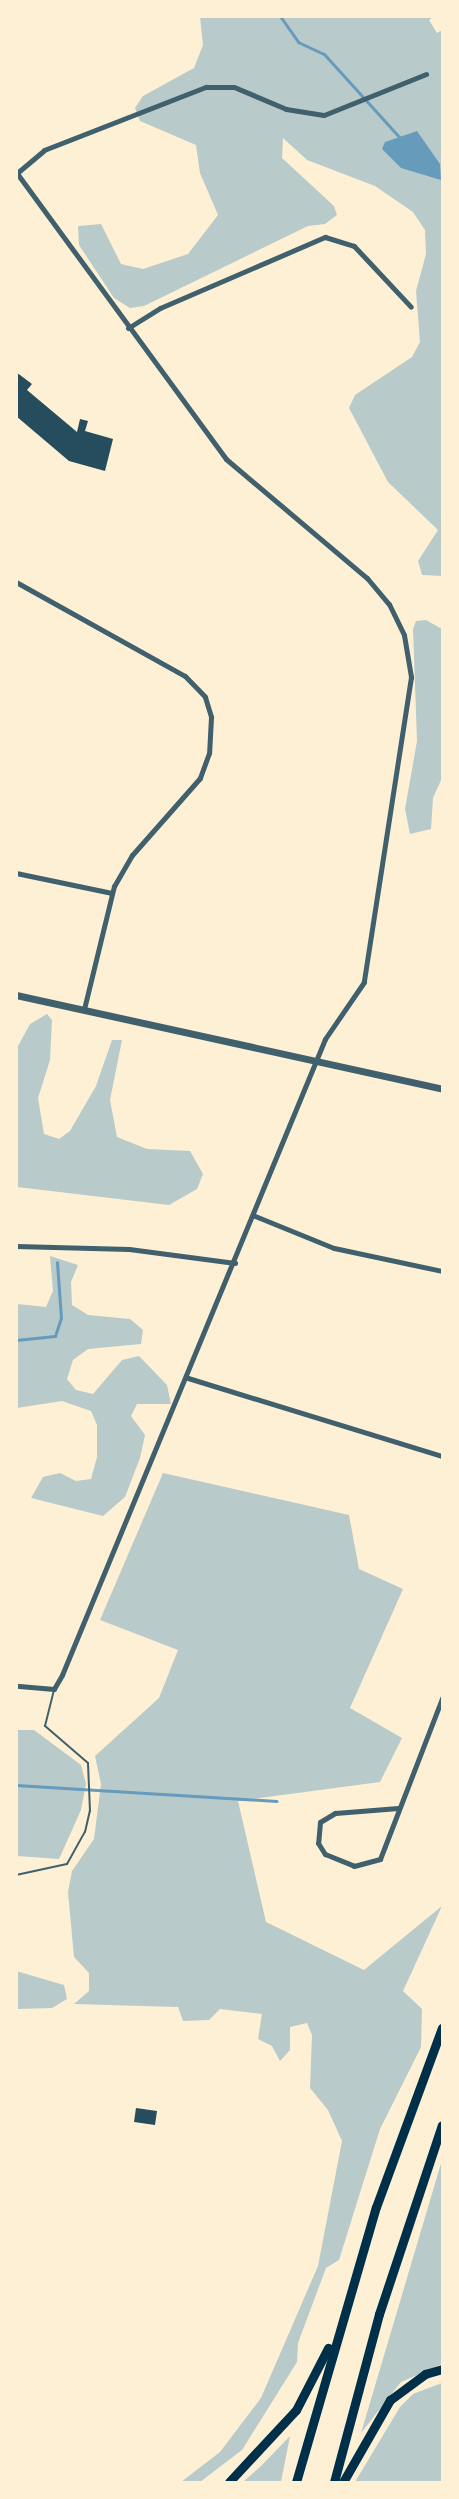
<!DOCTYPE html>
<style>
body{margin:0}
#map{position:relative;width:459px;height:2499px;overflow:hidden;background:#fdf0d5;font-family:Inter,sans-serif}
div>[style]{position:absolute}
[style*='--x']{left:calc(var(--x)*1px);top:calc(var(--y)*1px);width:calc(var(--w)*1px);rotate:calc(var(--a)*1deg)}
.green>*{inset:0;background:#b9caca}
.water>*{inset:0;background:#669bbc}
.stream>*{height:3px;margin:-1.5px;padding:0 1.5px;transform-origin:1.5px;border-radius:1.5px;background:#669bbc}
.building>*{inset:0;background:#264d5e}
.service>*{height:2px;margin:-1px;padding:0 1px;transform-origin:1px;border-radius:1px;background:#3f606c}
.minor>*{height:5px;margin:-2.5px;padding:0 2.5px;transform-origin:2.5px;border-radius:2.5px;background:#3f606c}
.tertiary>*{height:7px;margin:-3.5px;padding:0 3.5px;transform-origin:3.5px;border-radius:3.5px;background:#3f606c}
.motorway>*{height:9px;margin:-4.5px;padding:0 4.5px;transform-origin:4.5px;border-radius:4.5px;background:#003049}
span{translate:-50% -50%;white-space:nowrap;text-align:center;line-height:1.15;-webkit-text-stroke:6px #fdf0d5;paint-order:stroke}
.frame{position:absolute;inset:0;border:18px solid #fdf0d5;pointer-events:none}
</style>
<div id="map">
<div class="green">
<i style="clip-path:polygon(200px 17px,433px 17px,429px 20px,437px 33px,442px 30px,442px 576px,422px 575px,418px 561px,438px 530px,388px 482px,349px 408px,355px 395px,412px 357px,420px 342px,416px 291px,426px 254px,425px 230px,413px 212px,375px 186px,307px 160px,283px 138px,282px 158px,334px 206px,337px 215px,325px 224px,308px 226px,144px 306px,130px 308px,114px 298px,79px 245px,78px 226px,101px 224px,121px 264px,143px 269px,188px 254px,218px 215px,200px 173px,196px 145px,140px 121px,135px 108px,143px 96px,194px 68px,203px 45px)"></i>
<i style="clip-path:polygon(426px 620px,442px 629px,442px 778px,433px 798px,431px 829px,410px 834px,405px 809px,417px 741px,413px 629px,416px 621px)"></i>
<i style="clip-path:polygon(47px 1014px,52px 1020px,50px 1060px,38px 1098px,44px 1134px,59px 1139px,70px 1131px,96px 1086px,112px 1040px,122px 1040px,110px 1100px,117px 1137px,147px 1149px,190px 1151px,203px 1174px,197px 1189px,169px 1205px,17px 1187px,17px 1048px,30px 1024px)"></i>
<i style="clip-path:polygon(50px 1256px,78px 1265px,71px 1282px,72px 1305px,88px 1315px,130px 1319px,143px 1330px,141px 1344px,88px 1349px,73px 1360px,67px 1379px,76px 1390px,93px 1394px,122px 1360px,139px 1356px,167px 1385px,171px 1404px,137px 1404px,131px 1416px,145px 1435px,140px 1458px,125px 1497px,103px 1516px,31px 1498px,43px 1477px,60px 1473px,76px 1481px,91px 1479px,97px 1457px,97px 1425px,91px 1411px,62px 1401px,17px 1408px,17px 1304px,46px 1307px,53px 1291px)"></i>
<i style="clip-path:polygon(163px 1473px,349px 1515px,359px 1569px,403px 1589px,350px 1708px,402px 1738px,380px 1782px,238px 1801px,266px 1922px,364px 1970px,442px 1906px,403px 1991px,422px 2009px,421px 2047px,380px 2129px,339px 2260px,326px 2268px,298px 2343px,297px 2362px,242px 2450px,200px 2482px,181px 2482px,220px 2452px,261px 2398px,318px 2266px,342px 2141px,328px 2110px,310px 2088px,312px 2035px,307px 2023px,290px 2027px,290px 2050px,280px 2061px,272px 2046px,258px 2039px,262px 2014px,220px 2009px,209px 2020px,183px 2021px,178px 2007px,74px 2004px,89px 1991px,89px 1973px,74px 1957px,68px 1892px,72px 1871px,94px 1839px,101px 1784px,95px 1756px,159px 1698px,178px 1650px,100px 1620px)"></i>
<i style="clip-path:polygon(17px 1730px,34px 1730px,81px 1765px,86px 1784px,81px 1810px,59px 1859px,17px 1856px)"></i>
<i style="clip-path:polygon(16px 1971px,64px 1985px,67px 1999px,52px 2008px,17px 2009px)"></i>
<i style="clip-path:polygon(442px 2160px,442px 2364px,401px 2382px,361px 2433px)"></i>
<i style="clip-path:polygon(442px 2383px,442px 2482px,355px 2482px,400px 2407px,413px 2394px)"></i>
<i style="clip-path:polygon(290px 2436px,281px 2482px,243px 2482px,261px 2466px)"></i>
</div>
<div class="water">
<i style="clip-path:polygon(417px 131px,440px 164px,441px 180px,401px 168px,382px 149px,385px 142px)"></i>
</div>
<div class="stream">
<i style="--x:280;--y:16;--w:32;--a:55"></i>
<i style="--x:298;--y:42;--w:29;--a:25"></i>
<i style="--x:324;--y:54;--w:115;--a:47.8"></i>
<i style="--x:16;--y:1340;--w:39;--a:-6"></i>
<i style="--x:55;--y:1336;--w:19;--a:-72"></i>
<i style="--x:61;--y:1318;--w:56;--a:-94.1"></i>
<i style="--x:16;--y:1785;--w:261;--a:3.5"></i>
</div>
<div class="building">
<i style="clip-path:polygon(16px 372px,32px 384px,27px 390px,77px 432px,80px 419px,88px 421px,85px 431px,113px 439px,105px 471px,69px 461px,16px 416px)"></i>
<i style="clip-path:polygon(136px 2108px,157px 2111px,155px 2125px,134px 2122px)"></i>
</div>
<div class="service">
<i style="--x:16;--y:1875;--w:52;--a:-12.2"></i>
<i style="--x:67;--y:1864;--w:37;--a:-61"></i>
<i style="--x:85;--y:1832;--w:22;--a:-77"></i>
<i style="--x:90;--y:1811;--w:48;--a:-92.4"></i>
<i style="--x:88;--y:1763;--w:57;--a:-139.3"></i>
<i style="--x:45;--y:1726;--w:38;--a:-76"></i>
</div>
<div class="minor">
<i style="--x:16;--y:172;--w:356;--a:53.8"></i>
<i style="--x:226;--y:459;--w:185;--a:40.2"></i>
<i style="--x:367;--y:578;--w:34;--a:50"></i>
<i style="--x:389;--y:604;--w:34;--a:64"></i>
<i style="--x:404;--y:635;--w:43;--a:80.5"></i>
<i style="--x:411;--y:677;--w:309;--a:98.8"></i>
<i style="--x:364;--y:982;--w:69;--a:124.4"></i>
<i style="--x:325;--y:1039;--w:688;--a:112.47"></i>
<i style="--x:62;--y:1675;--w:16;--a:120"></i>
<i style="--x:54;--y:1689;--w:38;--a:-175"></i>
<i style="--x:17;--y:173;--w:35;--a:-40"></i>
<i style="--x:44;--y:150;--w:174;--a:-21.3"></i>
<i style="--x:206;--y:87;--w:28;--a:0"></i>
<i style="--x:234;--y:87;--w:56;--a:22.9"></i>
<i style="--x:286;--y:109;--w:38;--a:9"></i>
<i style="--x:324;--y:115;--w:110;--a:-21.9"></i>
<i style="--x:128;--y:328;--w:38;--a:-32"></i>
<i style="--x:160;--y:308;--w:180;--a:-23.3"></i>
<i style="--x:325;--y:237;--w:30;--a:17"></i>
<i style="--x:354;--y:246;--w:83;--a:46.9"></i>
<i style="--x:16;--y:582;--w:193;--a:29.1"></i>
<i style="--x:185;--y:676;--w:29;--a:46"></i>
<i style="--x:205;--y:697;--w:21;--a:73"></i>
<i style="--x:211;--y:717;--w:36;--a:93"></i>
<i style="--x:209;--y:753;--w:27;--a:110"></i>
<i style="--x:200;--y:778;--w:103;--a:131.4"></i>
<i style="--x:132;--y:855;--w:36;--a:120"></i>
<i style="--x:114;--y:886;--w:127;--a:103.7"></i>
<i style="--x:16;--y:873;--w:98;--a:11.8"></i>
<i style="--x:255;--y:1216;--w:85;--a:22.1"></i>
<i style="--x:334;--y:1248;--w:110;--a:12"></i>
<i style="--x:16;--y:1246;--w:113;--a:1.5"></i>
<i style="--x:129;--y:1249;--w:107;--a:7.5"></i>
<i style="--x:188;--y:1378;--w:266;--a:17.1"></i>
<i style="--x:398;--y:1808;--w:63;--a:175.5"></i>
<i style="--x:335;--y:1813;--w:17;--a:149"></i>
<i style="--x:320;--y:1822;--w:21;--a:95"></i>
<i style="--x:318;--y:1843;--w:13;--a:58"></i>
<i style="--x:325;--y:1854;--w:31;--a:22"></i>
<i style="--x:354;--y:1866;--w:27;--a:-15"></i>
<i style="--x:380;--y:1859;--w:173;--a:-68.9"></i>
</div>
<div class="tertiary">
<i style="--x:16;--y:995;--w:436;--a:12.4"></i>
</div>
<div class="motorway">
<i style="--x:229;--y:2482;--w:98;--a:-47.1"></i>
<i style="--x:296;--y:2410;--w:70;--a:-62.7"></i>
<i style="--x:296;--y:2482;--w:286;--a:-73.8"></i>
<i style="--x:376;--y:2207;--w:191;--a:-69.8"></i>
<i style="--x:334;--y:2482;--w:174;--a:-75"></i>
<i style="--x:379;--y:2314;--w:199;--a:-71.6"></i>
<i style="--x:343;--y:2482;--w:95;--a:-60.2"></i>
<i style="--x:390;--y:2400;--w:44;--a:-36.6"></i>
<i style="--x:425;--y:2374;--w:18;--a:-16"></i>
</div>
<div class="frame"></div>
</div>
